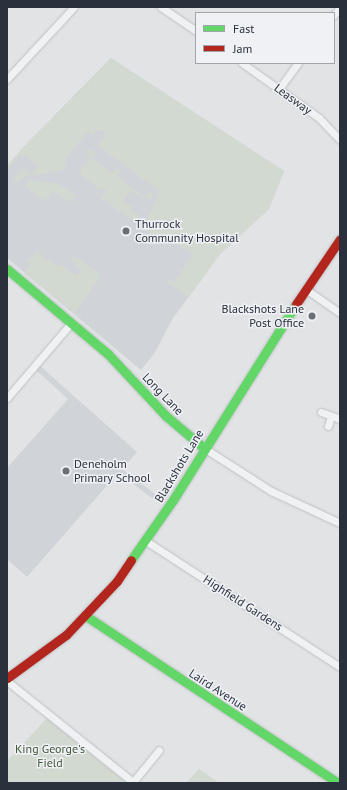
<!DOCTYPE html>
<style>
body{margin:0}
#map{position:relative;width:347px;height:790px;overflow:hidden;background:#e1e3e5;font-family:"PT Sans",sans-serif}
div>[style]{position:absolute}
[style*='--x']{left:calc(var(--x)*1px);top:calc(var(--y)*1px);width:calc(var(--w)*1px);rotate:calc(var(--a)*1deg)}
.built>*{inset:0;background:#d0d3d8}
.green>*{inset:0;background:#d2d9d1}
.roads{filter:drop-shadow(0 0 1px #bfc1c3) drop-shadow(0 0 1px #bfc1c3)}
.street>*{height:7px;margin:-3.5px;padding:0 3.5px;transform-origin:3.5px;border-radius:3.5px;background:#f0f1f3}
.fast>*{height:9px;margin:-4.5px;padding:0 4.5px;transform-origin:4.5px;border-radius:4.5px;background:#63d668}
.jam>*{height:9px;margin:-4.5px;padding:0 4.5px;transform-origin:4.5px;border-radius:4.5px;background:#b3261e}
.dots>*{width:11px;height:11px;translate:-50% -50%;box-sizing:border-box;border:2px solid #eff1f5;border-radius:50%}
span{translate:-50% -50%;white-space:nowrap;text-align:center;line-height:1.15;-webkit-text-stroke:3px #eff1f5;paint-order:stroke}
.street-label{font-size:12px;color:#2a313d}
.poi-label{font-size:12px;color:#2a313d}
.left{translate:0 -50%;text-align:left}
.right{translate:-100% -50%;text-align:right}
.park-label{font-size:12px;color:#3f5738}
.frame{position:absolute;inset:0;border:8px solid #2a313d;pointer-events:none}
.legend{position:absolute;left:195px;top:12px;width:140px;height:52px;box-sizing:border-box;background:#eff1f5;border:1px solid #a0a4ab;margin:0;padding:5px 7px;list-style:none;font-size:12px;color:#2a313d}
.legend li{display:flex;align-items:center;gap:8px;height:20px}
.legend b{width:20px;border:1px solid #a0a4ab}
</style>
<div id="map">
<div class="built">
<i style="clip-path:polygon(111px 58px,284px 171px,269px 209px,221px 253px,173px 318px,154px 354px,141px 370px,7px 258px,7px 166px)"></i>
<i style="clip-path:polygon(40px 366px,137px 452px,122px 469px,163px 500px,159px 503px,118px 473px,27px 577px,7px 559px,7px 468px,68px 399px,36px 370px)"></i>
</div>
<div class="green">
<i style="clip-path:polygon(111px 58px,284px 171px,269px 209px,221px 253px,189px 297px,168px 283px,170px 280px,174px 282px,193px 254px,166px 237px,162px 242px,141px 227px,157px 200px,158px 190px,98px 146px,106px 133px,103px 131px,102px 132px,97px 130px,92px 136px,86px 132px,64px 162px,66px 164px,62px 171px,27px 176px,17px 182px,13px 180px,23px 168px,31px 175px,38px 166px,25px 155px,19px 156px,7px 171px,7px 166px,23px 147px)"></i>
<i style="clip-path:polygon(91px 149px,96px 153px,93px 159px,113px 173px,117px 168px,121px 171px,118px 176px,124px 182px,145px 196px,149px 191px,153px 193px,152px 199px,146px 198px,130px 191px,123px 201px,134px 209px,132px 212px,140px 215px,135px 222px,101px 198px,108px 188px,100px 190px,79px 173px,90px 156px,85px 152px)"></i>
<i style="clip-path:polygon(29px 180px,60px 184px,75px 195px,71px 202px,53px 192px,45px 201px,24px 186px)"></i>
<i style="clip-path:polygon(37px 251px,47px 260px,58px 266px,60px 264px,71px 273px,77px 275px,80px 269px,70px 259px,73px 255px,99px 273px,100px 277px,75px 313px,24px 273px,30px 264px,27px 261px)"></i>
<i style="clip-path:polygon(47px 718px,127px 783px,7px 783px,7px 761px)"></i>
<i style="clip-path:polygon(199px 769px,219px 783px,186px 783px)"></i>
</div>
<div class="roads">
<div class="street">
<i style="--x:161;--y:7;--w:42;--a:34.4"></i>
<i style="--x:334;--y:15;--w:10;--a:-53"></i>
<i style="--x:242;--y:63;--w:95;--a:35.5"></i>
<i style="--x:319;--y:118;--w:30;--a:46"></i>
<i style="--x:7;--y:79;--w:98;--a:-47.1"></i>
<i style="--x:279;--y:89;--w:32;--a:-54"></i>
<i style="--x:307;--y:290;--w:40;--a:34.9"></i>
<i style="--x:7;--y:398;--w:99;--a:-49.5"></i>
<i style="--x:321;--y:412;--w:20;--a:20"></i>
<i style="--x:328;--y:426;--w:10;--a:-73"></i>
<i style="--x:204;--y:448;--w:80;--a:32.7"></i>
<i style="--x:271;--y:491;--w:76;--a:24.9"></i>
<i style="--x:146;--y:541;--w:231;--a:33"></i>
<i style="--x:7;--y:681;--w:161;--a:38.7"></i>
<i style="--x:133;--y:782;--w:41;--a:-50.9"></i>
</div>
<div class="fast">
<i style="--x:7;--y:269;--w:132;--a:40.1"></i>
<i style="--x:108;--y:354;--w:85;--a:46.9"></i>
<i style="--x:166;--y:416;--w:50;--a:40.1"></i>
<i style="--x:131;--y:560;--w:73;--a:-55"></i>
<i style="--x:173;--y:500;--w:231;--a:-57.9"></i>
<i style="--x:86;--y:616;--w:302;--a:33.5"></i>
</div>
<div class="jam">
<i style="--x:296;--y:304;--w:78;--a:-55.9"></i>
<i style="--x:7;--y:678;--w:73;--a:-36.1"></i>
<i style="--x:66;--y:635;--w:74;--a:-46.6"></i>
<i style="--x:117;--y:581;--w:25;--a:-56"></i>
</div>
</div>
<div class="dots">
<i style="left:126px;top:231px;background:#6a6f78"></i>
<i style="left:312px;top:316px;background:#6a6f78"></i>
<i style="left:66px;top:471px;background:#6a6f78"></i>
</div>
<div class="street-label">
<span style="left:293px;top:99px;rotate:36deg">Leasway</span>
<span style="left:163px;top:394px;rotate:46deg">Long Lane</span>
<span style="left:179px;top:466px;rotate:-59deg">Blackshots Lane</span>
<span style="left:243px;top:603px;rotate:33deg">Highfield Gardens</span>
<span style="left:218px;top:690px;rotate:33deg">Laird Avenue</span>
</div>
<div class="poi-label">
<span class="left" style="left:135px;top:231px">Thurrock<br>Community Hospital</span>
<span class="right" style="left:304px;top:316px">Blackshots Lane<br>Post Office</span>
<span class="left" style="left:74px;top:471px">Deneholm<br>Primary School</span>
</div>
<div class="park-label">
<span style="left:50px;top:756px">King George's<br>Field</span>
</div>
<div class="frame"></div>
<ul class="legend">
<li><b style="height:5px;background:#63d668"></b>Fast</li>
<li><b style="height:5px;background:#b3261e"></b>Jam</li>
</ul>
</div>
